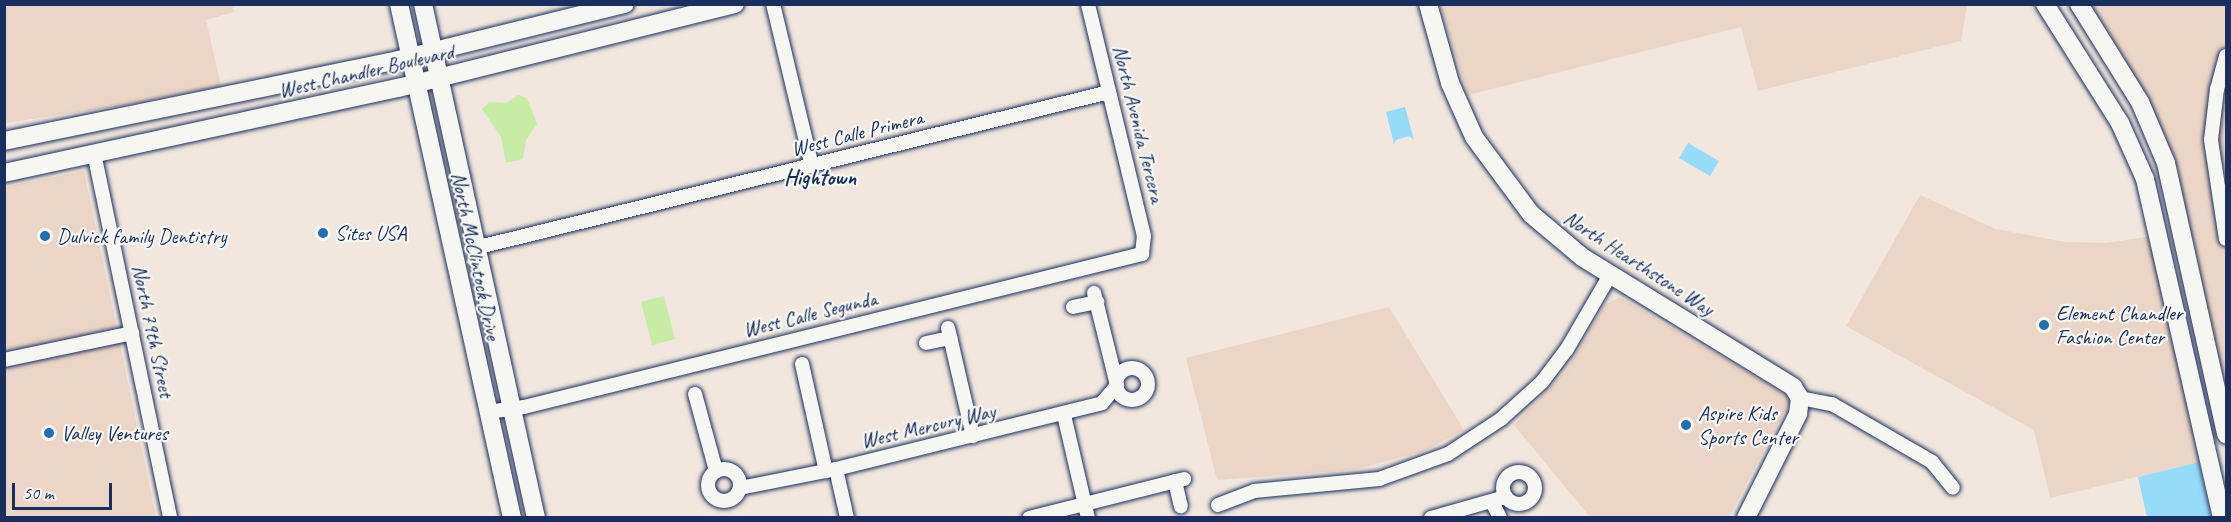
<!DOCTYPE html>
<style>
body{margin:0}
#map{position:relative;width:2231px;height:522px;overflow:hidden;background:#f1e7de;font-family:Caveat,sans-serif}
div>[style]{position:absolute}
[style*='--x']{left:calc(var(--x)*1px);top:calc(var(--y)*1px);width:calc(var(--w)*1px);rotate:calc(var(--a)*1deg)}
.built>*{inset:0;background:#ebd5c6}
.green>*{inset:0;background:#c8eba5}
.water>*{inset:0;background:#96dbf8}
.roads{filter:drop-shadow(0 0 2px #1b2f5e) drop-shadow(0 0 2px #1b2f5e)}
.street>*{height:14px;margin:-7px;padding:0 7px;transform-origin:7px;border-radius:7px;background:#f6f6f2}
.street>.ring{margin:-7px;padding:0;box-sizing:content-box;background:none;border:14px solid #f6f6f2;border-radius:50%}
.secondary>*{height:18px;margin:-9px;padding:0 9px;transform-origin:9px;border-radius:9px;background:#f6f6f2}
.dots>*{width:16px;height:16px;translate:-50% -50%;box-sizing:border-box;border:3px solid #f6f6f2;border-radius:50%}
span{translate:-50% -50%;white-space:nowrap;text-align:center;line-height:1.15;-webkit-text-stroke:4.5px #f6f6f2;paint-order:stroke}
.street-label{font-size:21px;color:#1b2f5e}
.poi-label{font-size:21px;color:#1b2f5e}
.left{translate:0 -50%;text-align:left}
.neighbourhood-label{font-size:22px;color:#1b2f5e;font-weight:700}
.frame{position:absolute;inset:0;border:6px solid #1b2f5e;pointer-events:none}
.scale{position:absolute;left:12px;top:483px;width:100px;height:27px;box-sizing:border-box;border:3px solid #1b2f5e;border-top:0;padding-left:8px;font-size:18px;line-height:21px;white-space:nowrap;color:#1b2f5e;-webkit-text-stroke:4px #f6f6f2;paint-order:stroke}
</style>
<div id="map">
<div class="built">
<i style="clip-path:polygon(5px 4px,232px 5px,234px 12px,206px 20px,221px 86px,127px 105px,5px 123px)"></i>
<i style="clip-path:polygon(1440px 5px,1440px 4px,1967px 5px,1961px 41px,1758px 91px,1741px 27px,1468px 95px)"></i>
<i style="clip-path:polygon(2091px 5px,2226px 5px,2226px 388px,2175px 162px,2147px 95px)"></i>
<i style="clip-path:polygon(84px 171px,156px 517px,5px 517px,4px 187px)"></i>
<i style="clip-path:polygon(1920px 195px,1996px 229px,2065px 242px,2107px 243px,2152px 236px,2199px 462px,2050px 498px,2034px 430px,1846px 326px)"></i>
<i style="clip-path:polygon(1620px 297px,1786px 395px,1789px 403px,1729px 517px,1590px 517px,1514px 425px,1566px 371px,1605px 305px)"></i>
<i style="clip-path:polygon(1389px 307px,1464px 430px,1424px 451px,1353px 470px,1217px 480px,1186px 358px)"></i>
</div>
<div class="green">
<i style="clip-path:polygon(518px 95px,527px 98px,537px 124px,526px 140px,523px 159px,506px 163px,501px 137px,482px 109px,489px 102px,506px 103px)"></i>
<i style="clip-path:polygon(664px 296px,675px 339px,652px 345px,641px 302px)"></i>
</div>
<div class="water">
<i style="clip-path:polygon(1405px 107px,1414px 140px,1409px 136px,1396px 140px,1394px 144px,1386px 112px)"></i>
<i style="clip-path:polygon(1688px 143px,1719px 161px,1710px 176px,1679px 158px)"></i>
<i style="clip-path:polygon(2199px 462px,2211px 517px,2147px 517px,2138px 477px)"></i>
</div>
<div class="roads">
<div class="street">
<i style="--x:773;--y:4;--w:167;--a:76.5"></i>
<i style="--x:2226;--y:56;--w:34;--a:105"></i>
<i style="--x:2217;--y:89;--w:51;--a:96.7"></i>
<i style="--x:2211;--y:140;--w:100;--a:81.4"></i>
<i style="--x:94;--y:153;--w:373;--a:78.2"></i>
<i style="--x:475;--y:248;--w:653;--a:-13.82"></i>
<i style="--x:1073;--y:307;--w:25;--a:-12"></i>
<i style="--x:948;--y:328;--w:111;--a:77"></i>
<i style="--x:926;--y:343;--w:25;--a:-12"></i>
<i style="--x:4;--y:360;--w:131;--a:-11.9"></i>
<i style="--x:802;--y:364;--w:110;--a:77.4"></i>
<i class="ring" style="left:1116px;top:368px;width:18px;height:18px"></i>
<i style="--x:695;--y:394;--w:80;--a:74.7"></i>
<i style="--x:1800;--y:398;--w:33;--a:11"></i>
<i style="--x:1832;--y:404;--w:116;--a:30.1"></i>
<i style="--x:1932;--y:462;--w:33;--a:51"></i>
<i style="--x:488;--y:412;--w:36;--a:-8"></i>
<i style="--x:524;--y:407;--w:637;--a:-13.91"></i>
<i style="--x:1142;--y:254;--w:18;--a:-84"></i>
<i style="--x:1144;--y:236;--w:239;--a:-103.6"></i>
<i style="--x:1064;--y:415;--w:106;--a:76.9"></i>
<i style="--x:836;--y:469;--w:50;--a:77.3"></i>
<i class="ring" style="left:708px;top:469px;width:18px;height:18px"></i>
<i class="ring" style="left:1503px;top:472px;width:18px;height:18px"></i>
<i style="--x:1175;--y:481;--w:26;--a:77"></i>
<i style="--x:740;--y:488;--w:98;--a:-11.2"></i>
<i style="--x:836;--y:469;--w:274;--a:-13.9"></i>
<i style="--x:1102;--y:403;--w:23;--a:-50"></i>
<i style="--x:1117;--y:385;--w:95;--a:-104"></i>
<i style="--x:1492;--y:502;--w:18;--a:63"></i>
<i style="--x:1218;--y:505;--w:39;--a:-21"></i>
<i style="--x:1254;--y:491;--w:126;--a:-5.5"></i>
<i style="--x:1379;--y:479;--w:73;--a:-19.9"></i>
<i style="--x:1448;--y:454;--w:64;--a:-33.4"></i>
<i style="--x:1501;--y:419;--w:55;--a:-42.1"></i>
<i style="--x:1542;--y:382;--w:41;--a:-52.9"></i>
<i style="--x:1567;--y:349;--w:86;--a:-59.8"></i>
<i style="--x:1029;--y:518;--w:160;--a:-14.1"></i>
<i style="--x:1431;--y:518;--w:77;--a:-15.8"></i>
</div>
<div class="secondary">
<i style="--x:399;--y:4;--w:526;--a:77.6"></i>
<i style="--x:423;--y:4;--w:526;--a:77.6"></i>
<i style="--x:1428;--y:4;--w:82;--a:74.4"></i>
<i style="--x:1450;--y:83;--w:59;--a:66"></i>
<i style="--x:1474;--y:137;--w:96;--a:53.5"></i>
<i style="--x:1531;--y:214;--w:67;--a:40.1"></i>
<i style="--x:1582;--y:257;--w:248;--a:31.6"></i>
<i style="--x:1793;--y:387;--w:13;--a:58"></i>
<i style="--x:1800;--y:398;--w:16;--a:97"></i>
<i style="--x:1798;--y:414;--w:116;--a:116.6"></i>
<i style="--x:2045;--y:4;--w:141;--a:57.8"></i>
<i style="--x:2120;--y:123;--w:61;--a:65.9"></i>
<i style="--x:2145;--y:179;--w:348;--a:77.2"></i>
<i style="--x:2079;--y:4;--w:115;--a:58.1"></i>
<i style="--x:2140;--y:102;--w:66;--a:66.9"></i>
<i style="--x:2166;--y:163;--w:278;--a:77.5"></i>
<i style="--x:4;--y:141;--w:394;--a:-11.6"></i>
<i style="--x:390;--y:62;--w:242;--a:-13.9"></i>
<i style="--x:4;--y:173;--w:403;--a:-12.2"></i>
<i style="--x:398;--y:88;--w:347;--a:-14"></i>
</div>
</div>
<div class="dots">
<i style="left:323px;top:233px;background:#1f6fb2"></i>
<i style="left:45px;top:236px;background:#1f6fb2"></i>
<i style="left:2044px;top:325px;background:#1f6fb2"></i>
<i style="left:1686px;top:425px;background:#1f6fb2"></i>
<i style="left:49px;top:433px;background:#1f6fb2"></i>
</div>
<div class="street-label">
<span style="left:366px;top:71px;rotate:-13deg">West Chandler Boulevard</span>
<span style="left:1139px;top:124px;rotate:76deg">North Avenida Tercera</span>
<span style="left:857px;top:133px;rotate:-14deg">West Calle Primera</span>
<span style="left:476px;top:256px;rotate:78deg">North McClintock Drive</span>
<span style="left:1639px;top:263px;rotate:33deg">North Hearthstone Way</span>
<span style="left:810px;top:314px;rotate:-14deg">West Calle Segunda</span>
<span style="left:153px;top:331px;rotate:78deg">North 79th Street</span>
<span style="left:928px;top:426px;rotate:-13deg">West Mercury Way</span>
</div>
<div class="poi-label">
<span class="left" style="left:335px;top:233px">Sites USA</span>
<span class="left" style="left:57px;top:236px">Dulvick family Dentistry</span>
<span class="left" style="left:2056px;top:325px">Element Chandler<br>Fashion Center</span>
<span class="left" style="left:1698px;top:425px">Aspire Kids<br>Sports Center</span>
<span class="left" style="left:61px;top:433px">Valley Ventures</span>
</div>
<div class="neighbourhood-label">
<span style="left:820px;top:179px">Hightown</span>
</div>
<div class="frame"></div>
<div class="scale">50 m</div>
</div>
